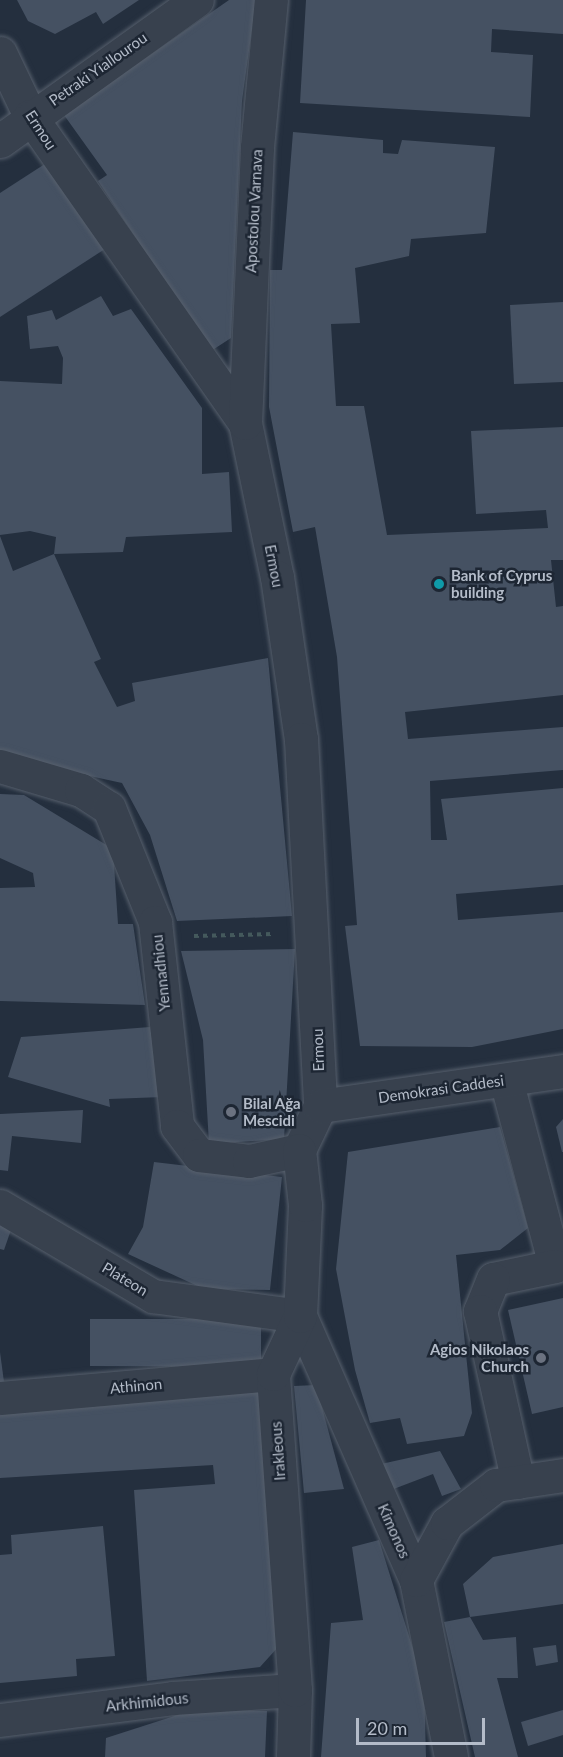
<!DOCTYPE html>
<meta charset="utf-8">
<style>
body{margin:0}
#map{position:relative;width:563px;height:1757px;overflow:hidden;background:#242f3e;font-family:Lato,sans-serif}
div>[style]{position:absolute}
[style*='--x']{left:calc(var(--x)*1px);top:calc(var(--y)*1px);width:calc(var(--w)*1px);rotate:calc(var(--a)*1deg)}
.building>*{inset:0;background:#455162}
.path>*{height:4px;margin-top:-2px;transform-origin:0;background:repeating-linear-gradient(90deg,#44595c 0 4.5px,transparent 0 9px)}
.roads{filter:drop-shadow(0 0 2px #565f6c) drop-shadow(0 0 2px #565f6c)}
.minor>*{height:33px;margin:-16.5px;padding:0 16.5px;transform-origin:16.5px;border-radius:16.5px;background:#38414e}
.dots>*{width:16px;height:16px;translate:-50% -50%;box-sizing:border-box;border:3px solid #1d2633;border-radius:50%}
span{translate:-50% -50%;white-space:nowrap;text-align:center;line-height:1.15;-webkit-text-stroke:5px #1d2633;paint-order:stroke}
.street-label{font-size:15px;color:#b4bcc9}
.poi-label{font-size:15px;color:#b4bcc9;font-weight:700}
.left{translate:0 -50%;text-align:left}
.right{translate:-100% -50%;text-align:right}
.scale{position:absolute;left:356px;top:1718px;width:129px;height:27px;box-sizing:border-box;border:3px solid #b4bcc9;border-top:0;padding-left:8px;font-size:18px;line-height:21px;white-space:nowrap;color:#b4bcc9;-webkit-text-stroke:4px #1d2633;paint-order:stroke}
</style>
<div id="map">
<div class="building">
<i style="clip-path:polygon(17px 0,139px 0,103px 24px,96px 12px,55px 34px,28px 21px)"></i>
<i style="clip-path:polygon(229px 0,256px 0,242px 101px,231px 338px,211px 351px,98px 181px,107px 175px,64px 115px)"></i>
<i style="clip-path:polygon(306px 0,563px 0,563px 34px,492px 29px,491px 52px,533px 55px,530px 117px,300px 103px)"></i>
<i style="clip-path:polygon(293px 132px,383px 140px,383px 153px,398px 154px,402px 140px,495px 147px,486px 233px,411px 239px,409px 256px,355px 268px,360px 323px,331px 324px,336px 406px,364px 406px,387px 535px,548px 528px,546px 510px,476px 514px,471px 431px,563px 427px,563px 560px,551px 560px,556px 607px,563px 606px,563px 695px,405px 712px,408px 739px,563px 727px,563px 770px,430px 781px,431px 840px,447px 840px,441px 799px,563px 788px,563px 885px,456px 894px,458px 920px,563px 912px,563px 1029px,472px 1047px,360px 1046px,345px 926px,357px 925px,337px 657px,315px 527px,293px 532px,269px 407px,270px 270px,282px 270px)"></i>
<i style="clip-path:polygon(51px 160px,108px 247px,0 317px,0 193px)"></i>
<i style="clip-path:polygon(101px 296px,113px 316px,131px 309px,202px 408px,202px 474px,229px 472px,232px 532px,126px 537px,123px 552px,54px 554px,101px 659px,94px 662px,117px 707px,135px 701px,132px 683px,268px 658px,292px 916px,177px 921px,150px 835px,122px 783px,30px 763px,0 751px,0 536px,13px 571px,54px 554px,56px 537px,30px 531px,0 535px,0 381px,62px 384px,63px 358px,58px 346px,30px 349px,27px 316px,52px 310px,56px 320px)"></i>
<i style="clip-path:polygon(563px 302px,563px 382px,514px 384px,510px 305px)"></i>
<i style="clip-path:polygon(0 794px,24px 795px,113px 849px,118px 924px,133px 924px,145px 1005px,0 1001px,0 888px,35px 887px,33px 873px,0 858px)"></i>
<i style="clip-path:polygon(295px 949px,284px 1139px,209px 1144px,203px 1040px,181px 951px)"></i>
<i style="clip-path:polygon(150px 1027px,163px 1097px,109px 1099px,110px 1107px,8px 1077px,21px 1037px)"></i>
<i style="clip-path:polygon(83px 1110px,81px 1143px,12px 1136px,8px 1171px,0 1170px,0 1114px)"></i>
<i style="clip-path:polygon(563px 1119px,563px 1152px,562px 1152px,556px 1127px)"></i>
<i style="clip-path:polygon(500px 1127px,528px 1228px,500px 1250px,456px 1255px,472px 1413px,464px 1436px,407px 1444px,400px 1418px,370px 1423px,355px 1370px,336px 1269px,348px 1152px)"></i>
<i style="clip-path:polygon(154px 1162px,282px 1177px,270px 1290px,204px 1289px,128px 1254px,143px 1227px)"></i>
<i style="clip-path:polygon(0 1223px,12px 1227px,4px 1250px,0 1249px)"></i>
<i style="clip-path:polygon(563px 1298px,563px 1407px,532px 1414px,508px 1310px)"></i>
<i style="clip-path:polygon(90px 1319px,261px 1319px,261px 1367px,90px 1366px)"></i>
<i style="clip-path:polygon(0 1352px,4px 1382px,0 1382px)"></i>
<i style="clip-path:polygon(316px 1385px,344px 1489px,304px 1493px,294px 1386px)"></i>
<i style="clip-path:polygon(264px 1387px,279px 1646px,260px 1667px,147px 1681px,134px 1490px,215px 1484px,213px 1465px,0 1478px,0 1406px)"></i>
<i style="clip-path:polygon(440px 1451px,461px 1489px,442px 1496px,433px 1474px,391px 1490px,381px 1464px)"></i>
<i style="clip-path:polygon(103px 1526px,115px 1656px,76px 1659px,77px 1676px,0 1683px,0 1555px,12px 1554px,11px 1535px)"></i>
<i style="clip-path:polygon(379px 1540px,424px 1684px,426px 1757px,321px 1757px,331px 1623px,363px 1620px,352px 1547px)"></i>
<i style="clip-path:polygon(563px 1544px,563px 1604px,470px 1617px,483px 1640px,516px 1637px,518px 1678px,497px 1678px,518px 1757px,475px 1757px,444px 1622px,470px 1617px,463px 1584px,493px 1557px)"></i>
<i style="clip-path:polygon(556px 1645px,558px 1662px,536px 1666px,533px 1648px)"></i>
<i style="clip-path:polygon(193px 1710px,267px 1711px,265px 1757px,105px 1757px,106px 1738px)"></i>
<i style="clip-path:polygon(563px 1710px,563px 1735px,528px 1746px,521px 1722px)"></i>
</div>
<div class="path">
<i style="--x:194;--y:936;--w:79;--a:-1.5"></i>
</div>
<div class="roads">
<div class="minor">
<i style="--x:0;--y:53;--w:70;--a:64.5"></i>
<i style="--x:30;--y:116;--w:375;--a:55"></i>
<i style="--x:245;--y:423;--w:157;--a:78.3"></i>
<i style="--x:277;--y:577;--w:164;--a:81.6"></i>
<i style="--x:301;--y:739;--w:367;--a:87"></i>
<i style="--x:320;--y:1106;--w:49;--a:115.5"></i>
<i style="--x:0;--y:141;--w:242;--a:-35.6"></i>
<i style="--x:245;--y:423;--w:276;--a:-87.5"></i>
<i style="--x:257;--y:147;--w:148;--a:-84.6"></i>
<i style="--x:0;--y:766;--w:84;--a:16.5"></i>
<i style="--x:81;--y:790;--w:33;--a:33"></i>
<i style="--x:109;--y:808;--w:123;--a:68"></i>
<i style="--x:155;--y:922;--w:205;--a:83.8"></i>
<i style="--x:177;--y:1126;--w:36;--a:53"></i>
<i style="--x:199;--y:1155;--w:50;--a:6.8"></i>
<i style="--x:249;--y:1161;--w:51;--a:-12.4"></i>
<i style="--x:506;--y:1080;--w:192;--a:75.2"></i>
<i style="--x:555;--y:1266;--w:63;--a:168.2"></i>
<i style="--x:493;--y:1279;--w:35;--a:112"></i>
<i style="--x:480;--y:1311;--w:175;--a:77.5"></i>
<i style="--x:320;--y:1106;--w:246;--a:-8.2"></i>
<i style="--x:0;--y:1206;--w:178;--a:30.5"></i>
<i style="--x:153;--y:1296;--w:148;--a:7.7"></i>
<i style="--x:300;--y:1316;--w:288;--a:66.3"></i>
<i style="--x:416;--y:1580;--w:180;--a:78.8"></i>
<i style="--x:0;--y:1398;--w:274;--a:-5"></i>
<i style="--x:416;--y:1580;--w:65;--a:-61.5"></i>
<i style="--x:447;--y:1523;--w:62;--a:-37.8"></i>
<i style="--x:496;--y:1485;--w:68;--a:-8.5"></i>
<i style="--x:0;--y:1720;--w:174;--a:-7.2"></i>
<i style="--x:173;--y:1698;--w:122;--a:-3.8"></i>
<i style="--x:293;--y:1757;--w:67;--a:-88.3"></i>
<i style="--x:295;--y:1690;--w:317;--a:-94"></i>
<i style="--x:273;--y:1374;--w:64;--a:-65"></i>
<i style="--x:300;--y:1316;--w:111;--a:-87.4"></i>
<i style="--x:305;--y:1205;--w:55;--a:-96.2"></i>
</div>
</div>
<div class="dots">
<i style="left:439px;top:584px;background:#0f9aa8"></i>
<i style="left:231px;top:1112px;background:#6b7280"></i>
<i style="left:541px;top:1358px;background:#6b7280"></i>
</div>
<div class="street-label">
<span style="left:98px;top:69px;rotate:-35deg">Petraki Yiallourou</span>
<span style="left:41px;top:130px;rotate:57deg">Ermou</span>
<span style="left:254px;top:211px;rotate:-87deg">Apostolou Varnava</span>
<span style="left:274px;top:566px;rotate:79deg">Ermou</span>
<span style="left:161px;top:973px;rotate:-96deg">Yennadhiou</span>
<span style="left:318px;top:1050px;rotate:-92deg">Ermou</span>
<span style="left:441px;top:1089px;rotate:-8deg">Demokrasi Caddesi</span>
<span style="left:125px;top:1279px;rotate:31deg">Plateon</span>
<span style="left:136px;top:1386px;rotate:-5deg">Athinon</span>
<span style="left:278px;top:1451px;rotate:-94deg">Irakleous</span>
<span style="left:394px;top:1531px;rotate:66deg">Kimonos</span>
<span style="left:147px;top:1702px;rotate:-6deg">Arkhimidous</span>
</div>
<div class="poi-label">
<span class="left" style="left:451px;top:584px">Bank of Cyprus<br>building</span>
<span class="left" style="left:243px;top:1112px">Bilal Ağa<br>Mescidi</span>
<span class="right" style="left:529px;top:1358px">Agios Nikolaos<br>Church</span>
</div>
<div class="scale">20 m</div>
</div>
